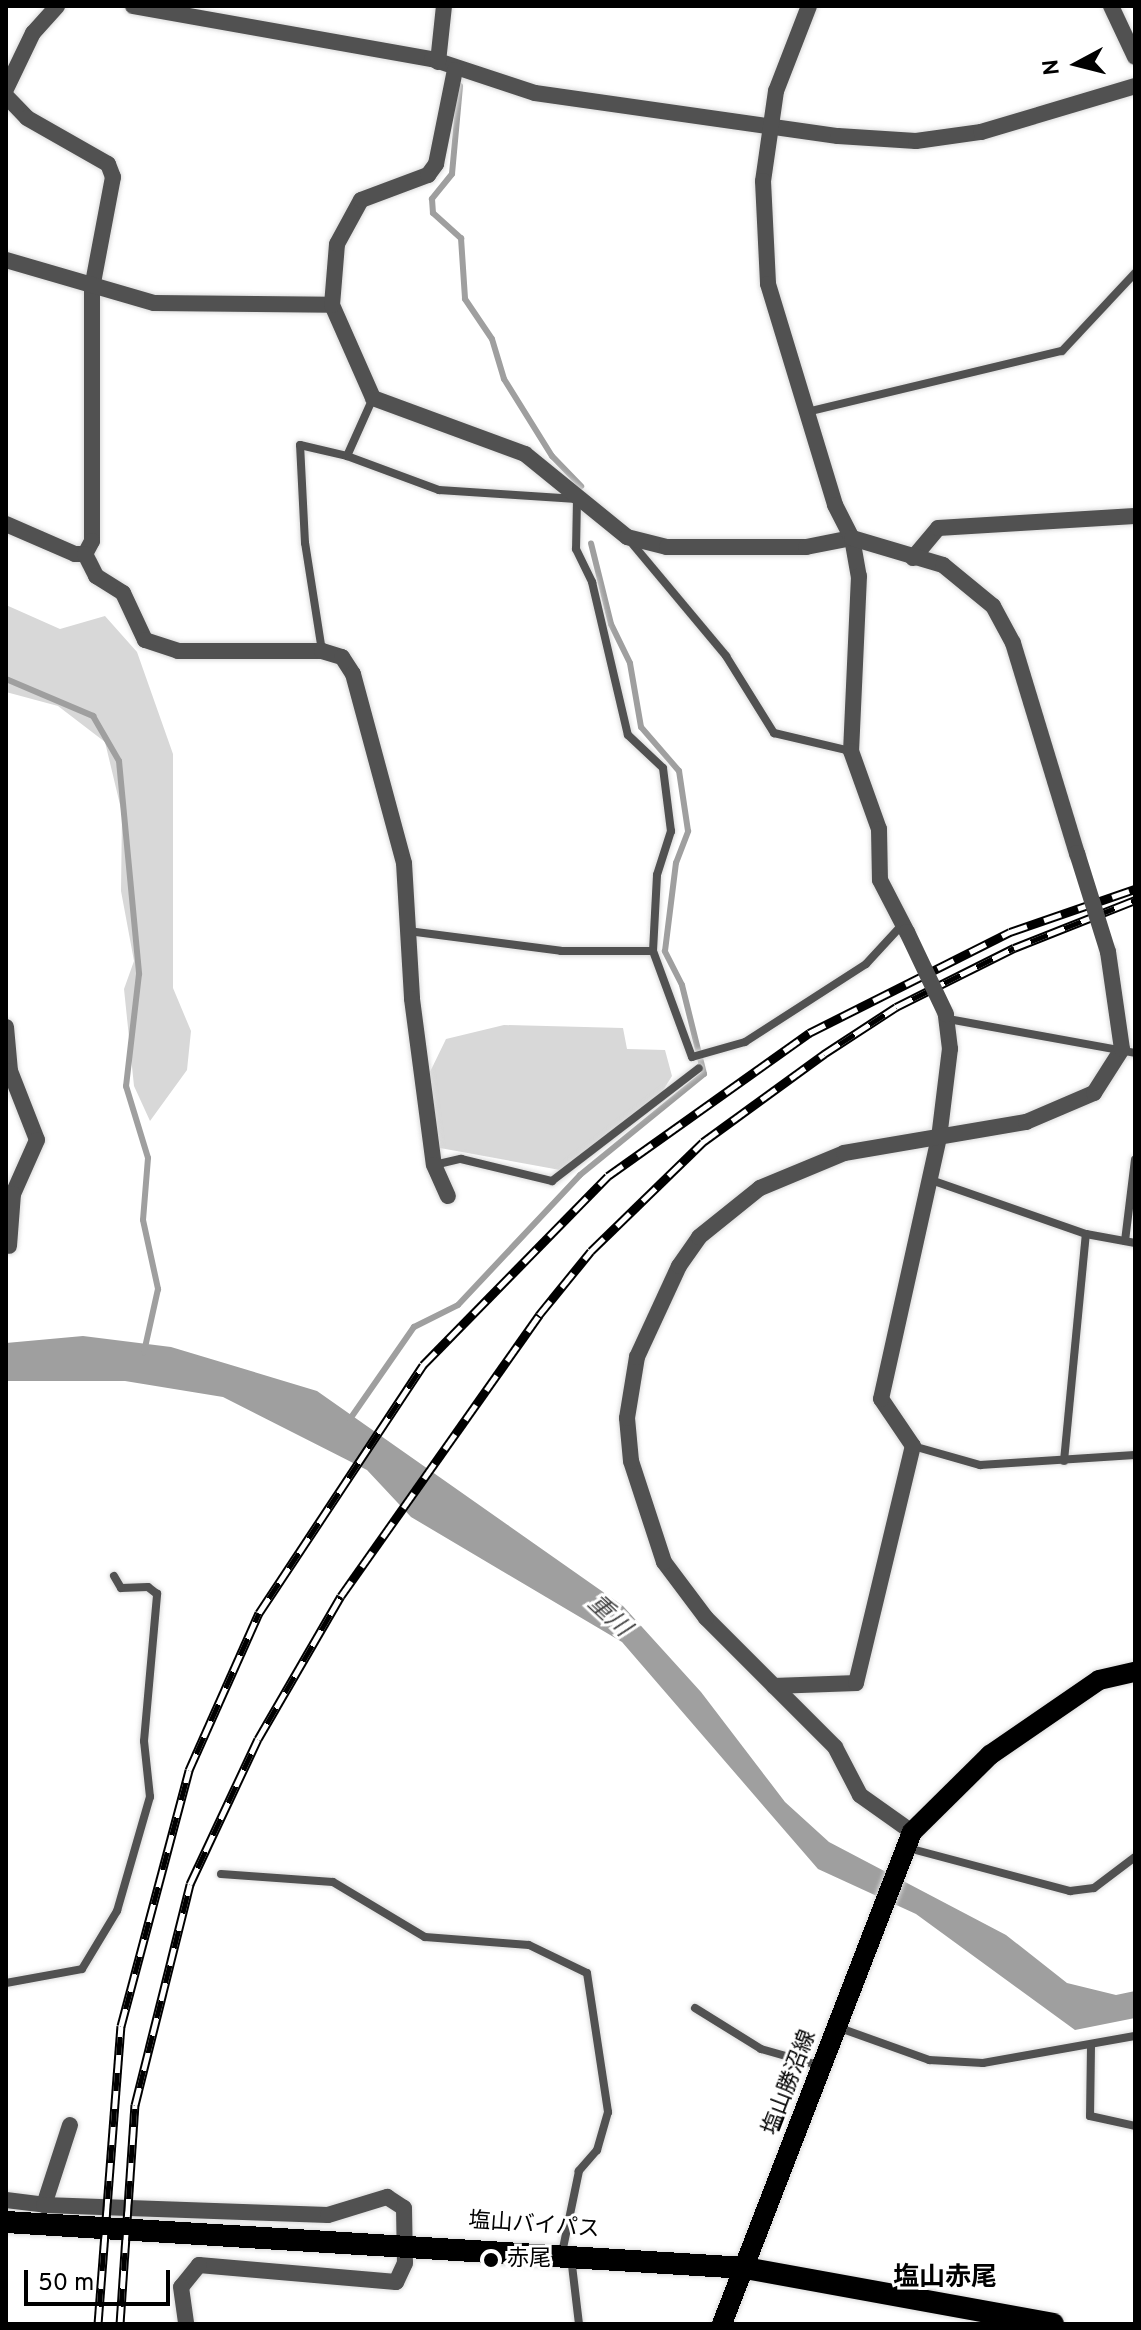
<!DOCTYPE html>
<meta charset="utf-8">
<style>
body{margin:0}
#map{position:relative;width:1141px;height:2330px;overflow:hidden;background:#fff;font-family:Overpass,"Noto Sans JP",sans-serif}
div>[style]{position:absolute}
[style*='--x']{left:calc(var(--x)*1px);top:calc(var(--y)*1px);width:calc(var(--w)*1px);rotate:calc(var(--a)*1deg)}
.green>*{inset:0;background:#d8d8d8}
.water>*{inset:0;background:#9f9f9f}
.stream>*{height:6px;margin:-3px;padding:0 3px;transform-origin:3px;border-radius:3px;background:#9f9f9f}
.roads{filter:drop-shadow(0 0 2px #dbdbdb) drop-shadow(0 0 2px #dbdbdb)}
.service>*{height:8px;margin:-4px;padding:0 4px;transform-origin:4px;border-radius:4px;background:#515151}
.minor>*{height:16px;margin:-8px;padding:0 8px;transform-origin:8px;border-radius:8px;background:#515151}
.tertiary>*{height:16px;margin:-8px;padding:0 8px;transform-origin:8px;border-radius:8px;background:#515151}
.primary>*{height:20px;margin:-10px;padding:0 10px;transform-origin:10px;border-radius:10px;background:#000}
.trunk>*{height:22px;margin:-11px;padding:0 11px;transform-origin:11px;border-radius:11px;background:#000}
.rail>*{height:9px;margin-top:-4.5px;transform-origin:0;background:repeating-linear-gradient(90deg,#fff 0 18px,#000 0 36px);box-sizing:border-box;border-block:2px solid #000}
.minor-bridge>*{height:16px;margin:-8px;padding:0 8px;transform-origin:8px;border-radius:8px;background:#515151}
.tertiary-bridge>*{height:16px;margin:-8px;padding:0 8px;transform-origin:8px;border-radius:8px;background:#515151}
.dots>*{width:22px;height:22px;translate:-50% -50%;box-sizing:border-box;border:4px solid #fff;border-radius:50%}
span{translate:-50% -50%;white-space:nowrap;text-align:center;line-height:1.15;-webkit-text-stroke:6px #fff;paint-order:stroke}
.street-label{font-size:22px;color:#000}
.poi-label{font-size:22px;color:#000}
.left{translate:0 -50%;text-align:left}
.water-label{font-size:24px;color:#404040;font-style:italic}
.quarter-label{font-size:26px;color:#000;font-weight:700}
.frame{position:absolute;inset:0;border:8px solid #000;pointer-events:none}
.north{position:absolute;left:1037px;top:24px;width:80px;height:80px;-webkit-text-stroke:6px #fff;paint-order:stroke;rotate:263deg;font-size:22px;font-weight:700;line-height:32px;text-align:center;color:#000}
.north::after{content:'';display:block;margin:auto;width:28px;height:36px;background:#000;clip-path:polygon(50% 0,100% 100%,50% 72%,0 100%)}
.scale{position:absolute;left:24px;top:2270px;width:146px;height:36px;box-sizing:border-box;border:4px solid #000;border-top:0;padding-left:10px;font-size:24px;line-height:28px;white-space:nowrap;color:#000;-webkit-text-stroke:6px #fff;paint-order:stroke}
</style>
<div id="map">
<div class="green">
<i style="clip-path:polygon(6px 605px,60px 629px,105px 616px,137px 652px,173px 754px,173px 988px,191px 1031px,187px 1070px,150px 1121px,134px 1086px,124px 989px,134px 961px,121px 891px,122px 813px,105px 742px,58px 706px,6px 692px)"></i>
<i style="clip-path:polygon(504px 1025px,623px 1028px,627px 1049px,665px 1050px,672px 1076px,662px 1092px,560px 1170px,440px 1148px,429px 1074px,446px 1039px)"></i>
</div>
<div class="water">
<i style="clip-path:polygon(83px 1336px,171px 1347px,317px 1391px,623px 1606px,701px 1692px,785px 1802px,829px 1842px,1006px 1935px,1067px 1983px,1116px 1995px,1135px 1991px,1135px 2018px,1075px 2030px,916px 1914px,818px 1869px,622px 1642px,411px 1517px,367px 1470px,223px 1397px,125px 1381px,6px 1381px,6px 1343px)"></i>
</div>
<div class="stream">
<i style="--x:460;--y:86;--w:88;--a:95.2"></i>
<i style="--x:452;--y:174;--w:32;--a:129"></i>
<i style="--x:432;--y:199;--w:14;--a:86"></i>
<i style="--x:433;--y:213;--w:38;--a:42"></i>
<i style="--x:461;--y:238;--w:61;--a:86.2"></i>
<i style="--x:465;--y:299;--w:48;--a:56"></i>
<i style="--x:492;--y:339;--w:42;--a:73.3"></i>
<i style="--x:504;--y:379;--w:91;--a:58.1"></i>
<i style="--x:552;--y:456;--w:42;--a:46"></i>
<i style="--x:6;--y:679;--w:95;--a:23"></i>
<i style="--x:93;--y:716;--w:52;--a:60"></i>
<i style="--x:119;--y:761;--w:214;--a:84.6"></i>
<i style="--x:139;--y:974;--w:113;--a:96.6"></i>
<i style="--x:126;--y:1086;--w:75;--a:73"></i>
<i style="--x:148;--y:1158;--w:62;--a:94.6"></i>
<i style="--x:143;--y:1220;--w:71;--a:77.7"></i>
<i style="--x:158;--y:1289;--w:65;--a:102.5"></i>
<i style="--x:350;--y:1419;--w:112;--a:-55.2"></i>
<i style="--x:414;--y:1327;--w:49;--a:-26.6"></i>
<i style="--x:458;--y:1305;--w:178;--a:-46.8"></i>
<i style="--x:580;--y:1175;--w:160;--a:-39.2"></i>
<i style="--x:704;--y:1074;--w:92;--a:-103.9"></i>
<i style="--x:682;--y:985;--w:38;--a:-117"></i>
<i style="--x:665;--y:951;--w:89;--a:-82.9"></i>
<i style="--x:676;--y:863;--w:34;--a:-69"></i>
<i style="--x:688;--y:831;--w:61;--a:-98.5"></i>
<i style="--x:679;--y:771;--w:58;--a:-130.8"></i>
<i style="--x:641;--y:727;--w:65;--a:-99.8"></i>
<i style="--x:630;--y:663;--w:43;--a:-116"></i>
<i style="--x:611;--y:624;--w:83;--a:-103.9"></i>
</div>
<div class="roads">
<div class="service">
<i style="--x:807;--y:412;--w:262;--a:-13.5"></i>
<i style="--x:1062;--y:351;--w:107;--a:-46.9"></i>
<i style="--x:347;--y:456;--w:98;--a:20.3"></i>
<i style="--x:439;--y:490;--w:138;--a:3.7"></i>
<i style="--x:577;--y:499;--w:50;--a:91.1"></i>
<i style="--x:576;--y:549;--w:37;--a:64"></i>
<i style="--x:592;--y:582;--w:157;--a:76.8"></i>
<i style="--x:628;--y:735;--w:48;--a:43.3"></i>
<i style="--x:663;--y:768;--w:64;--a:82.8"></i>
<i style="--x:671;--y:831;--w:46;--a:107.7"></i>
<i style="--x:657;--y:875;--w:76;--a:93"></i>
<i style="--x:653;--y:951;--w:113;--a:69.8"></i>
<i style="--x:692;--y:1057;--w:55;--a:-15.8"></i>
<i style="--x:745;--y:1042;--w:144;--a:-32.8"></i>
<i style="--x:866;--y:964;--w:53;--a:-47.3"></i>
<i style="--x:630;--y:541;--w:150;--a:50.1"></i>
<i style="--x:726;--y:656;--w:91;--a:58.1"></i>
<i style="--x:774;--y:733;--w:79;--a:13.2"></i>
<i style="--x:322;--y:651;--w:109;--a:-98.9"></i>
<i style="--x:305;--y:543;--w:98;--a:-92.9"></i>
<i style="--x:300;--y:445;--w:48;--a:13.2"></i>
<i style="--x:347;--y:456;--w:64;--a:-65.9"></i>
<i style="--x:408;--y:931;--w:154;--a:7.4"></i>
<i style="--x:561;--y:951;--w:92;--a:0"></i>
<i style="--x:948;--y:1019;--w:190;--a:10.3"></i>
<i style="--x:434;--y:1165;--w:28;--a:-13"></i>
<i style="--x:461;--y:1159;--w:94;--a:13.6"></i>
<i style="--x:552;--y:1181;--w:185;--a:-37.5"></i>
<i style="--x:931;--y:1180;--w:164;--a:19.2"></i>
<i style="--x:1086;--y:1234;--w:50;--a:10.4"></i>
<i style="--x:1125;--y:1241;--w:82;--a:-83"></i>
<i style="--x:913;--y:1446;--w:70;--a:15.8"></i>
<i style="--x:980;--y:1465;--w:155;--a:-3.7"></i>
<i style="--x:1064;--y:1461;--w:228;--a:-84.5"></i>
<i style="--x:908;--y:1848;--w:168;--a:14.9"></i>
<i style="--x:1070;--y:1891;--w:24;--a:-7"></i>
<i style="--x:1094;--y:1888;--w:51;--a:-37.1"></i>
<i style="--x:221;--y:1874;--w:112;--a:4.1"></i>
<i style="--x:333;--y:1882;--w:107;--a:30.9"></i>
<i style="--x:425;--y:1937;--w:104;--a:4.4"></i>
<i style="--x:529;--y:1945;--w:64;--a:25.8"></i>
<i style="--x:587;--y:1973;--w:141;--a:81.4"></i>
<i style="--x:608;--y:2112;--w:40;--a:106"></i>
<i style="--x:597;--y:2150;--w:28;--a:131"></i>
<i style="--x:579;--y:2171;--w:84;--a:101.7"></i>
<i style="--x:6;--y:1983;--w:77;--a:-10.4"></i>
<i style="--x:82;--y:1969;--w:68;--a:-58.9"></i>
<i style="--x:117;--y:1911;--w:119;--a:-73.9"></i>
<i style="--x:150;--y:1797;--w:56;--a:-96.1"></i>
<i style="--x:144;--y:1741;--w:148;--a:-84.9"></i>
<i style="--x:157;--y:1594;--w:11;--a:-142"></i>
<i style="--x:148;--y:1587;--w:27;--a:178"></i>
<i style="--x:121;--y:1588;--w:14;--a:-120"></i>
<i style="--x:695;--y:2008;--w:78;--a:31.8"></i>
<i style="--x:761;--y:2049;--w:62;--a:15.8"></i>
<i style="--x:837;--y:2027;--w:98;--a:19.7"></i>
<i style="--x:929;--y:2060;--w:54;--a:3.2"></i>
<i style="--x:983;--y:2063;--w:154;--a:-10.1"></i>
<i style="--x:1091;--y:2046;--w:70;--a:90.8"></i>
<i style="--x:1090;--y:2116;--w:46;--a:12.5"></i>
<i style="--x:571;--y:2257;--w:67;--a:83.2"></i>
</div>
<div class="minor">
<i style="--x:133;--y:6;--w:304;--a:10.1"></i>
<i style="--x:432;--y:59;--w:108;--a:18.3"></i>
<i style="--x:535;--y:93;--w:306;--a:8.1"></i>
<i style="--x:838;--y:136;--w:78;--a:3.7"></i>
<i style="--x:916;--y:141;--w:66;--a:-7.9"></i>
<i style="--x:981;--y:132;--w:161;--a:-16.6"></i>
<i style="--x:1111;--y:6;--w:56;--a:64.8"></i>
<i style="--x:438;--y:62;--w:56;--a:-83.9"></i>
<i style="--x:6;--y:89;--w:62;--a:-64.3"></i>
<i style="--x:33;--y:33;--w:36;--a:-48"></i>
<i style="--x:6;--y:96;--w:30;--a:46"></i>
<i style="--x:27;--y:118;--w:93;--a:29.6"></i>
<i style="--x:108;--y:164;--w:14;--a:69"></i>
<i style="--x:113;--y:177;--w:113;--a:100.7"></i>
<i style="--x:92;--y:288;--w:253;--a:90"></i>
<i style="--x:92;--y:541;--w:15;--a:118"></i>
<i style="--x:85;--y:554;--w:10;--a:180"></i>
<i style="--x:75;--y:554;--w:75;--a:-156.5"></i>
<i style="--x:6;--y:260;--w:154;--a:16.2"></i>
<i style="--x:154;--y:303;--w:178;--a:0.6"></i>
<i style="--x:332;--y:305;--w:102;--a:66.2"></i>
<i style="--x:373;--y:398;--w:162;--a:20.2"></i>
<i style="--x:525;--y:454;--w:132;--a:39.1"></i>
<i style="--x:627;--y:537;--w:41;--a:14"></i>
<i style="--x:667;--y:547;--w:139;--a:0"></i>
<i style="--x:806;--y:547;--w:47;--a:-11.1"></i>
<i style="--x:852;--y:538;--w:39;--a:80"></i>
<i style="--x:859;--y:576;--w:175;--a:92.6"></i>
<i style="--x:851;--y:751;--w:83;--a:70.3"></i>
<i style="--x:879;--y:829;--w:51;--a:88.9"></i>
<i style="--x:880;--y:880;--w:59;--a:62.6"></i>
<i style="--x:332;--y:305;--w:61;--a:-85.3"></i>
<i style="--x:337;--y:244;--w:50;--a:-61.4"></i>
<i style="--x:361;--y:200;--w:72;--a:-20.5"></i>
<i style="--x:428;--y:175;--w:14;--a:-54"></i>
<i style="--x:436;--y:164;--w:96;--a:-78.6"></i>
<i style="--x:85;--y:554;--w:25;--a:63"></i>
<i style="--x:96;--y:576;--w:32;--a:32"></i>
<i style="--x:123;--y:593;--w:52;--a:64.9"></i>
<i style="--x:145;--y:640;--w:35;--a:18"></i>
<i style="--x:178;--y:651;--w:144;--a:0"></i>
<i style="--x:322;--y:651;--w:21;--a:17"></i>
<i style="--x:342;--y:657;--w:20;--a:57"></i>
<i style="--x:353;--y:674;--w:196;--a:74.9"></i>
<i style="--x:404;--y:863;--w:136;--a:86.6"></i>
<i style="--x:412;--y:999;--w:167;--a:82.5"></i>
<i style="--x:434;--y:1165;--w:34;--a:66"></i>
<i style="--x:913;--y:558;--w:39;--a:-50"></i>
<i style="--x:938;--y:528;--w:197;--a:-3.5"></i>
<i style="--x:6;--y:1027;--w:44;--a:84.8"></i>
<i style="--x:10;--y:1071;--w:74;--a:68.6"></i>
<i style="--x:37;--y:1140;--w:59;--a:114"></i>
<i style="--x:13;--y:1194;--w:52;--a:94.4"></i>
<i style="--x:774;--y:1686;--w:82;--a:-2.1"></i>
<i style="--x:856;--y:1683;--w:244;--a:-76.5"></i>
<i style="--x:913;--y:1446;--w:57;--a:-124.2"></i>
<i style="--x:881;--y:1399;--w:267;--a:-77.5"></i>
<i style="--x:939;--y:1138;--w:90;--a:-83"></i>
<i style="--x:950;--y:1049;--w:35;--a:-97"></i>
<i style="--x:6;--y:2200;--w:38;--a:7"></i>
<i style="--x:44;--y:2205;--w:84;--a:-72"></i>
<i style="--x:44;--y:2205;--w:284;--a:2"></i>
<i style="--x:328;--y:2215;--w:62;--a:-17"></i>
<i style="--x:387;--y:2197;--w:20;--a:33"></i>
<i style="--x:404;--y:2208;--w:55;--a:89"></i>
<i style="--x:405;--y:2263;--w:21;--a:115"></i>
<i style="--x:396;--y:2282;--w:198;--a:-175.1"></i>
<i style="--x:199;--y:2265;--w:28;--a:129"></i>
<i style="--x:181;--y:2287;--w:37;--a:82"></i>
</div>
<div class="tertiary">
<i style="--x:809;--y:6;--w:91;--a:111.2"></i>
<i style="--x:776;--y:91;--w:91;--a:98.2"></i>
<i style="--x:763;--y:181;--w:103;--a:87.2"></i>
<i style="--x:768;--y:284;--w:231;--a:73.1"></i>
<i style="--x:835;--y:505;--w:37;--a:63"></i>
<i style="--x:852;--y:538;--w:95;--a:16.5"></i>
<i style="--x:943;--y:565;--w:65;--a:39.4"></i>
<i style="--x:993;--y:606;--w:42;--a:61.6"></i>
<i style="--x:1013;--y:643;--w:220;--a:73.1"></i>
<i style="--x:912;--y:1832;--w:64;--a:-144.6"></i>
<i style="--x:860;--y:1795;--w:54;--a:-117.5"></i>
<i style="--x:835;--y:1747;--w:182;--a:-135"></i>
<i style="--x:706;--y:1618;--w:70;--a:-126.9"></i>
<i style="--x:664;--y:1562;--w:106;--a:-108.1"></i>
<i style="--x:631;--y:1461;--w:43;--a:-95.3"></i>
<i style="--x:627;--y:1418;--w:62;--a:-80.7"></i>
<i style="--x:637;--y:1357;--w:100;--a:-65.2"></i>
<i style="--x:679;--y:1266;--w:35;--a:-55"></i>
<i style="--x:699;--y:1237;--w:78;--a:-38.8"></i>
<i style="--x:760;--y:1188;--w:91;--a:-22.6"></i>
<i style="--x:844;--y:1153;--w:185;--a:-9.7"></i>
<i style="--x:1026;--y:1122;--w:74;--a:-23.1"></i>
<i style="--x:1094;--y:1093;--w:52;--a:-57.5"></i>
<i style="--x:1122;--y:1049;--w:98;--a:-98.2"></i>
</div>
<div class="primary">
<i style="--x:722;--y:2324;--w:527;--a:-68.88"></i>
<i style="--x:912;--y:1832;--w:110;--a:-44.6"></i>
<i style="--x:990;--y:1755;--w:132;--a:-34.5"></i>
<i style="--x:1099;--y:1680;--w:37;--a:-13"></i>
</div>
<div class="trunk">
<i style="--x:6;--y:2222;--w:740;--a:3.56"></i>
<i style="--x:745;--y:2268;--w:313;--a:10.3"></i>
</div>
</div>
<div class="rail">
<i style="--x:98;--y:2324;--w:299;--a:-85.6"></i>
<i style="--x:121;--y:2026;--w:265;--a:-75.1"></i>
<i style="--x:189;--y:1770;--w:172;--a:-66"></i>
<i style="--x:259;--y:1613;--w:297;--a:-56.5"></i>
<i style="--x:423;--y:1365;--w:264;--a:-45.6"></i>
<i style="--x:608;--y:1176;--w:247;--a:-35.4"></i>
<i style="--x:809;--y:1033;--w:225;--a:-26.7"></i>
<i style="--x:1010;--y:932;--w:132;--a:-19"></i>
<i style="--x:120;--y:2324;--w:220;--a:-86.1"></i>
<i style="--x:135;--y:2105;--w:228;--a:-76"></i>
<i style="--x:190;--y:1884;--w:160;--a:-64.9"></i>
<i style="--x:258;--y:1739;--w:165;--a:-59.9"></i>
<i style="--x:341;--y:1596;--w:344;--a:-54.8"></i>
<i style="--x:539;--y:1315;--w:82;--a:-50.9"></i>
<i style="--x:591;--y:1251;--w:156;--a:-44.2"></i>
<i style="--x:703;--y:1142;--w:150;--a:-36"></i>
<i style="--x:824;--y:1054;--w:86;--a:-33.1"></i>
<i style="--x:896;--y:1007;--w:132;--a:-26.6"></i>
<i style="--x:1014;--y:948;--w:130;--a:-21.6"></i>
</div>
<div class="minor-bridge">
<i style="--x:907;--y:932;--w:91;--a:64.6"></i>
</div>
<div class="tertiary-bridge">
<i style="--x:1077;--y:853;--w:104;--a:72.6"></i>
</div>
<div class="dots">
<i style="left:491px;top:2260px;background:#000"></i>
</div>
<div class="street-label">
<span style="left:790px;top:2083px;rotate:-69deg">塩山勝沼線</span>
<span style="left:534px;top:2226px;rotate:4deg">塩山バイパス</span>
</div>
<div class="poi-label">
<span class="left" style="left:507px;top:2260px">赤尾</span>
</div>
<div class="water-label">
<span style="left:608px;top:1617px;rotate:43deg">重川</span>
</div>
<div class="quarter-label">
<span style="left:945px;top:2279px">塩山赤尾</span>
</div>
<div class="frame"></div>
<div class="north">N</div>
<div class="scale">50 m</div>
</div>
